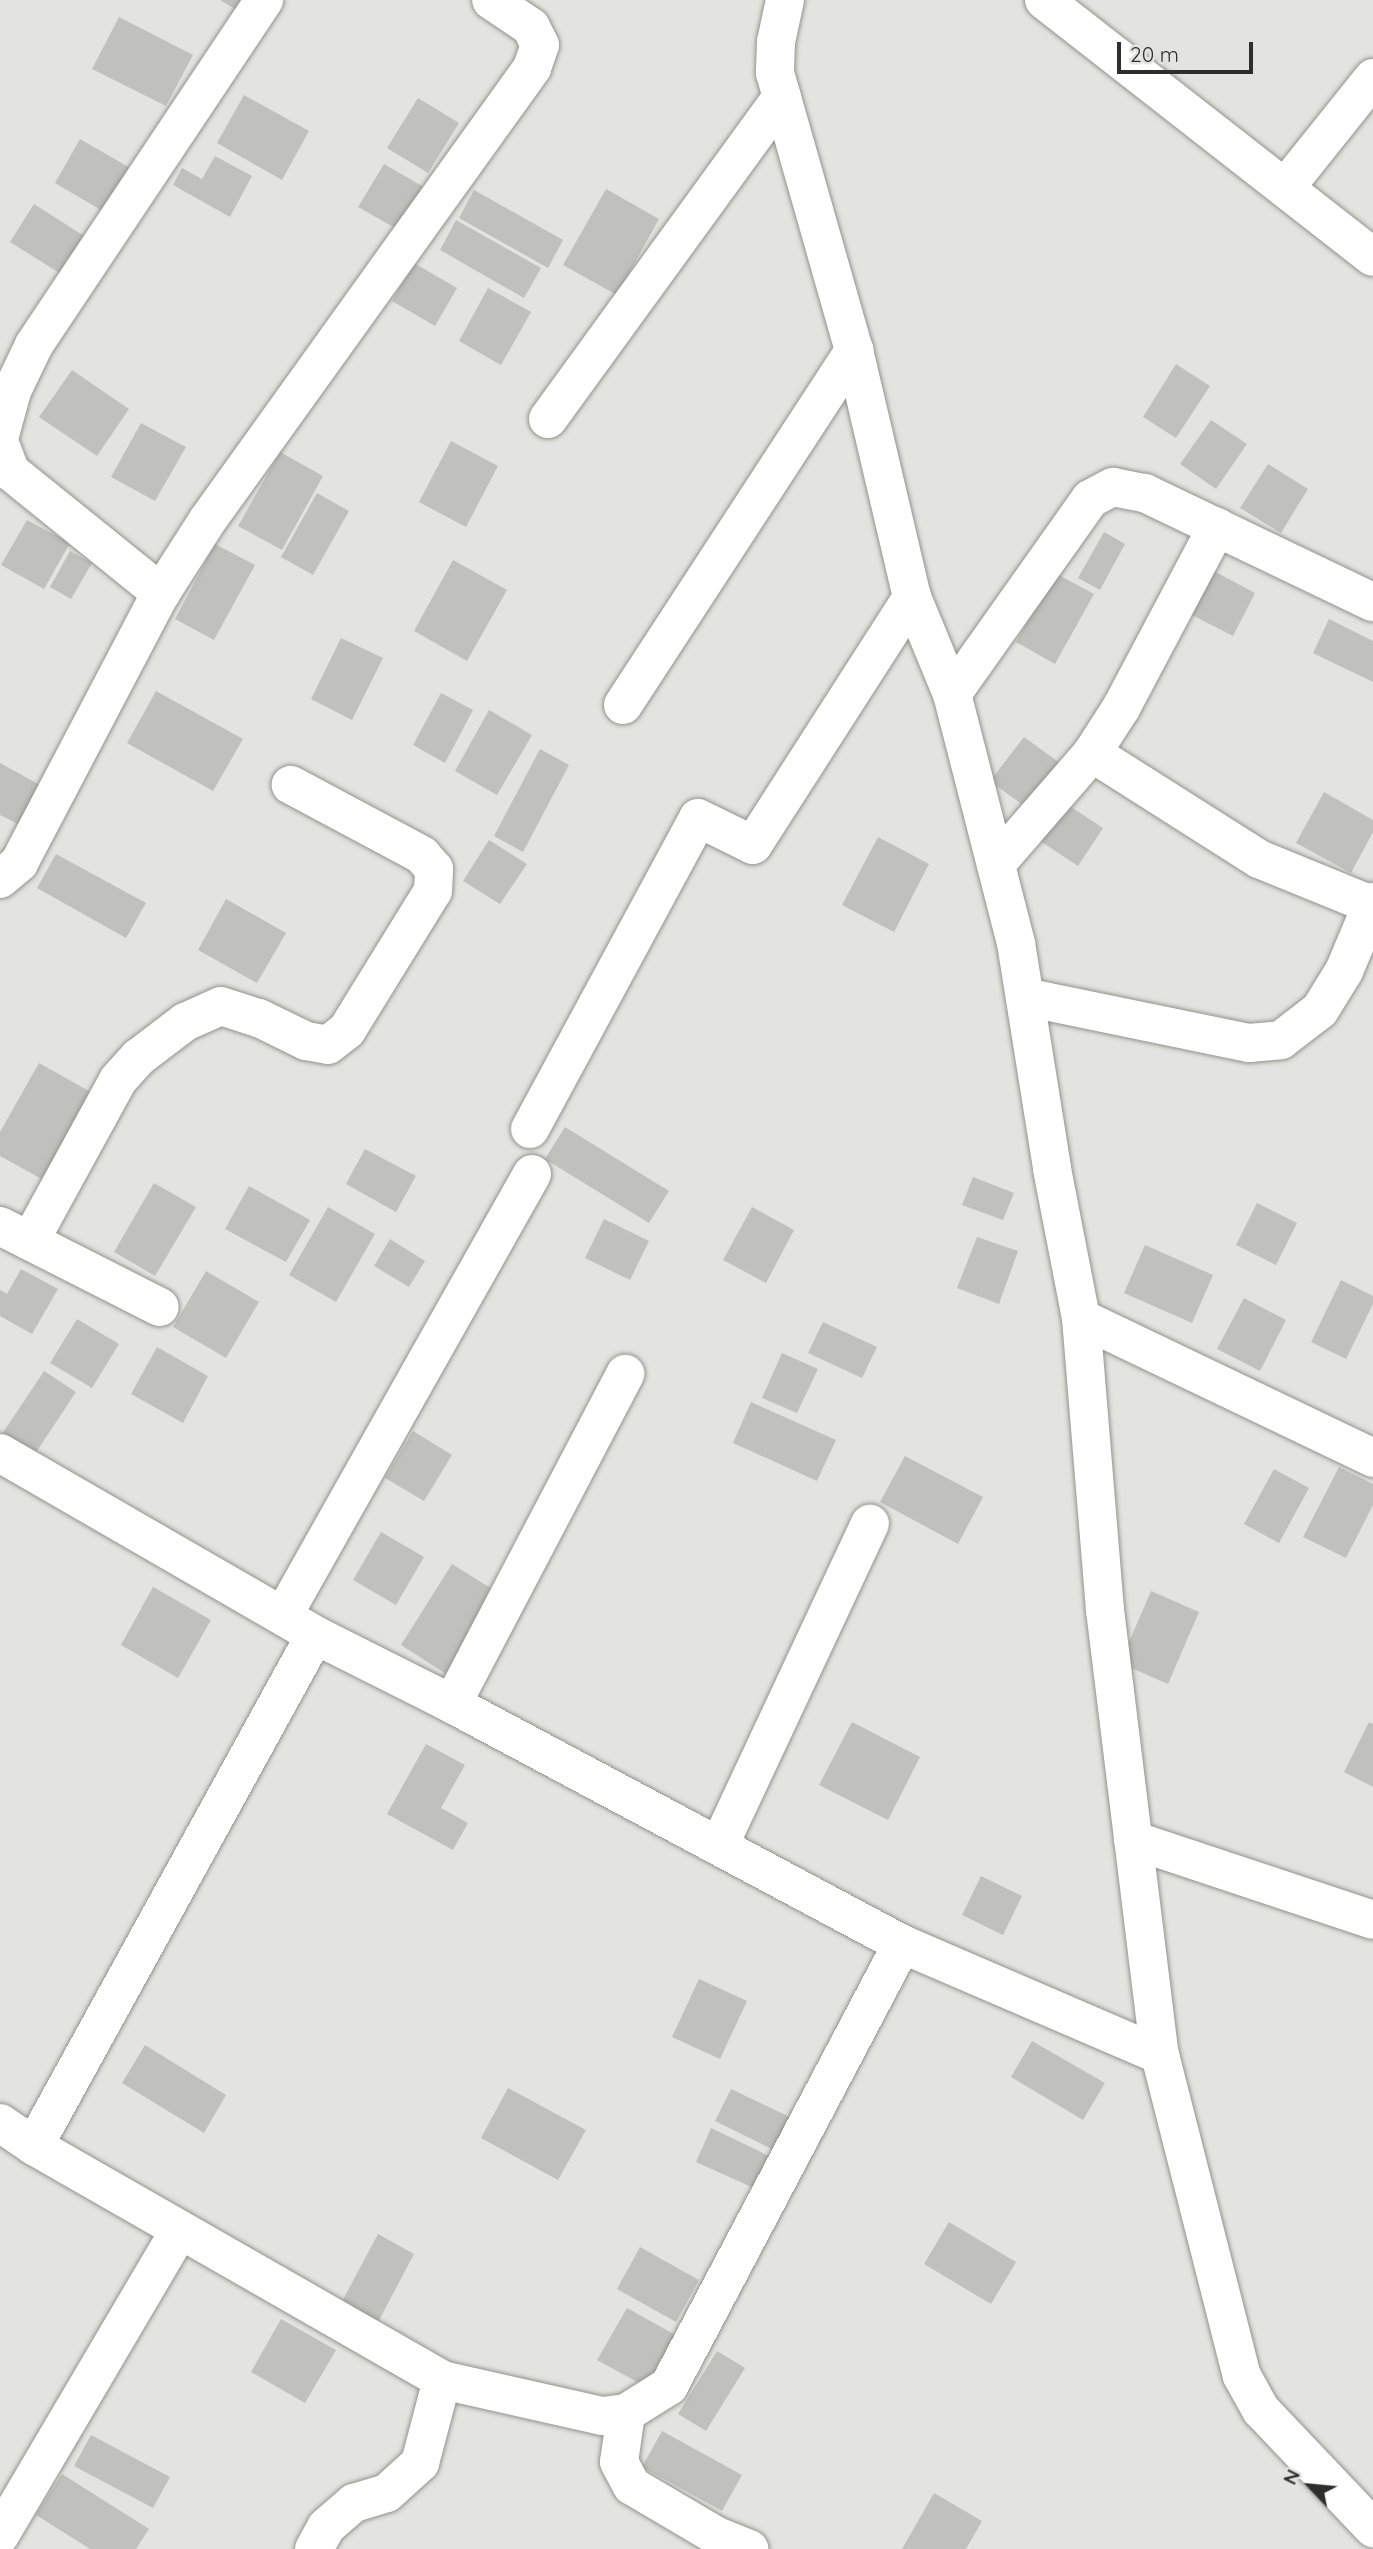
<!DOCTYPE html>
<style>
body{margin:0}
#map{position:relative;width:1373px;height:2549px;overflow:hidden;background:#e3e4df;font-family:Quicksand,sans-serif}
div>[style]{position:absolute}
[style*='--x']{left:calc(var(--x)*1px);top:calc(var(--y)*1px);width:calc(var(--w)*1px);rotate:calc(var(--a)*1deg)}
.building>*{inset:0;background:#c0c1bc}
.roads{filter:drop-shadow(0 0 2px #92938e) drop-shadow(0 0 2px #92938e)}
.street>*{height:38px;margin:-19px;padding:0 19px;transform-origin:19px;border-radius:19px;background:#fff}
span{translate:-50% -50%;white-space:nowrap;text-align:center;line-height:1.15;-webkit-text-stroke:5px #e3e4df;paint-order:stroke}
.north{position:absolute;left:1275px;top:2451px;width:70px;height:70px;-webkit-text-stroke:5px #e3e4df;paint-order:stroke;rotate:296deg;font-size:19px;font-weight:700;line-height:28px;text-align:center;color:#2e2e2c}
.north::after{content:'';display:block;margin:auto;width:24px;height:32px;background:#2e2e2c;clip-path:polygon(50% 0,100% 100%,50% 72%,0 100%)}
.scale{position:absolute;left:1117px;top:42px;width:136px;height:32px;box-sizing:border-box;border:4px solid #2e2e2c;border-top:0;padding-left:9px;font-size:21px;line-height:24px;white-space:nowrap;color:#2e2e2c;-webkit-text-stroke:5px #e3e4df;paint-order:stroke}
</style>
<div id="map">
<div class="building">
<i style="clip-path:polygon(220px 0,242px 0,237px 10px)"></i>
<i style="clip-path:polygon(119px 17px,193px 55px,166px 106px,92px 69px)"></i>
<i style="clip-path:polygon(244px 95px,309px 131px,282px 180px,217px 143px)"></i>
<i style="clip-path:polygon(418px 98px,459px 123px,428px 173px,387px 148px)"></i>
<i style="clip-path:polygon(80px 139px,132px 169px,106px 213px,55px 183px)"></i>
<i style="clip-path:polygon(215px 156px,252px 176px,230px 217px,173px 185px,182px 168px,202px 179px)"></i>
<i style="clip-path:polygon(384px 164px,429px 190px,404px 233px,358px 207px)"></i>
<i style="clip-path:polygon(606px 189px,659px 219px,617px 295px,563px 265px)"></i>
<i style="clip-path:polygon(474px 190px,563px 240px,548px 268px,459px 218px)"></i>
<i style="clip-path:polygon(34px 204px,92px 241px,69px 279px,10px 242px)"></i>
<i style="clip-path:polygon(456px 220px,541px 268px,524px 298px,440px 250px)"></i>
<i style="clip-path:polygon(414px 263px,457px 288px,435px 326px,392px 301px)"></i>
<i style="clip-path:polygon(488px 288px,531px 312px,501px 365px,459px 341px)"></i>
<i style="clip-path:polygon(1176px 364px,1210px 386px,1176px 438px,1143px 417px)"></i>
<i style="clip-path:polygon(72px 370px,129px 409px,97px 456px,39px 417px)"></i>
<i style="clip-path:polygon(1211px 420px,1247px 444px,1216px 489px,1180px 464px)"></i>
<i style="clip-path:polygon(141px 423px,186px 447px,155px 501px,111px 477px)"></i>
<i style="clip-path:polygon(451px 441px,498px 466px,466px 527px,419px 502px)"></i>
<i style="clip-path:polygon(280px 452px,323px 476px,282px 550px,238px 526px)"></i>
<i style="clip-path:polygon(1268px 464px,1308px 489px,1281px 533px,1240px 508px)"></i>
<i style="clip-path:polygon(317px 493px,349px 511px,313px 575px,281px 557px)"></i>
<i style="clip-path:polygon(27px 520px,70px 543px,44px 589px,1px 565px)"></i>
<i style="clip-path:polygon(1104px 532px,1125px 544px,1100px 590px,1078px 578px)"></i>
<i style="clip-path:polygon(215px 544px,255px 565px,214px 640px,175px 619px)"></i>
<i style="clip-path:polygon(70px 551px,92px 563px,71px 599px,50px 587px)"></i>
<i style="clip-path:polygon(453px 560px,507px 590px,467px 661px,414px 631px)"></i>
<i style="clip-path:polygon(1208px 568px,1255px 593px,1233px 636px,1186px 612px)"></i>
<i style="clip-path:polygon(1055px 573px,1094px 594px,1055px 664px,1016px 642px)"></i>
<i style="clip-path:polygon(1329px 619px,1373px 641px,1373px 682px,1313px 653px)"></i>
<i style="clip-path:polygon(341px 638px,383px 658px,352px 720px,311px 699px)"></i>
<i style="clip-path:polygon(156px 691px,243px 739px,213px 791px,127px 743px)"></i>
<i style="clip-path:polygon(441px 693px,473px 710px,445px 763px,413px 745px)"></i>
<i style="clip-path:polygon(489px 710px,532px 735px,497px 795px,455px 771px)"></i>
<i style="clip-path:polygon(1024px 737px,1064px 766px,1031px 811px,990px 781px)"></i>
<i style="clip-path:polygon(540px 749px,569px 765px,523px 852px,494px 836px)"></i>
<i style="clip-path:polygon(0 763px,40px 785px,18px 824px,0 815px)"></i>
<i style="clip-path:polygon(1324px 792px,1373px 820px,1373px 832px,1351px 873px,1296px 843px)"></i>
<i style="clip-path:polygon(1065px 803px,1103px 828px,1078px 866px,1040px 841px)"></i>
<i style="clip-path:polygon(878px 837px,929px 864px,894px 932px,842px 905px)"></i>
<i style="clip-path:polygon(489px 840px,527px 864px,500px 904px,463px 881px)"></i>
<i style="clip-path:polygon(56px 854px,146px 903px,126px 938px,37px 888px)"></i>
<i style="clip-path:polygon(226px 899px,286px 933px,257px 983px,198px 950px)"></i>
<i style="clip-path:polygon(39px 1063px,96px 1095px,47px 1182px,0 1156px,0 1132px)"></i>
<i style="clip-path:polygon(565px 1127px,669px 1191px,649px 1223px,545px 1159px)"></i>
<i style="clip-path:polygon(365px 1149px,416px 1176px,396px 1212px,346px 1184px)"></i>
<i style="clip-path:polygon(973px 1177px,1014px 1193px,1003px 1220px,962px 1205px)"></i>
<i style="clip-path:polygon(154px 1183px,196px 1207px,155px 1276px,114px 1252px)"></i>
<i style="clip-path:polygon(249px 1186px,310px 1220px,286px 1262px,225px 1229px)"></i>
<i style="clip-path:polygon(1257px 1203px,1297px 1223px,1276px 1265px,1236px 1245px)"></i>
<i style="clip-path:polygon(328px 1207px,375px 1234px,336px 1302px,289px 1275px)"></i>
<i style="clip-path:polygon(752px 1207px,794px 1230px,766px 1283px,723px 1260px)"></i>
<i style="clip-path:polygon(604px 1219px,649px 1241px,630px 1280px,585px 1258px)"></i>
<i style="clip-path:polygon(977px 1237px,1018px 1251px,999px 1304px,957px 1288px)"></i>
<i style="clip-path:polygon(390px 1239px,425px 1261px,409px 1287px,374px 1266px)"></i>
<i style="clip-path:polygon(1145px 1245px,1213px 1275px,1192px 1323px,1124px 1293px)"></i>
<i style="clip-path:polygon(21px 1269px,58px 1289px,32px 1334px,0 1316px,0 1290px,7px 1294px)"></i>
<i style="clip-path:polygon(206px 1271px,259px 1302px,226px 1358px,173px 1327px)"></i>
<i style="clip-path:polygon(1341px 1280px,1373px 1296px,1373px 1304px,1346px 1359px,1311px 1342px)"></i>
<i style="clip-path:polygon(1244px 1298px,1286px 1320px,1260px 1371px,1217px 1349px)"></i>
<i style="clip-path:polygon(77px 1319px,119px 1344px,92px 1388px,50px 1363px)"></i>
<i style="clip-path:polygon(823px 1322px,877px 1347px,862px 1378px,808px 1353px)"></i>
<i style="clip-path:polygon(157px 1347px,208px 1376px,183px 1423px,131px 1394px)"></i>
<i style="clip-path:polygon(782px 1353px,818px 1369px,797px 1413px,762px 1398px)"></i>
<i style="clip-path:polygon(44px 1371px,76px 1392px,27px 1466px,0 1437px)"></i>
<i style="clip-path:polygon(751px 1402px,836px 1440px,817px 1481px,733px 1443px)"></i>
<i style="clip-path:polygon(413px 1431px,452px 1455px,424px 1501px,385px 1478px)"></i>
<i style="clip-path:polygon(905px 1456px,983px 1497px,958px 1544px,880px 1502px)"></i>
<i style="clip-path:polygon(1339px 1467px,1373px 1484px,1373px 1505px,1346px 1558px,1303px 1537px)"></i>
<i style="clip-path:polygon(1274px 1469px,1309px 1488px,1279px 1543px,1244px 1524px)"></i>
<i style="clip-path:polygon(381px 1532px,424px 1557px,396px 1605px,353px 1580px)"></i>
<i style="clip-path:polygon(452px 1564px,497px 1592px,446px 1674px,401px 1645px)"></i>
<i style="clip-path:polygon(153px 1587px,211px 1620px,178px 1678px,121px 1645px)"></i>
<i style="clip-path:polygon(1151px 1591px,1199px 1612px,1168px 1684px,1120px 1663px)"></i>
<i style="clip-path:polygon(852px 1722px,920px 1757px,888px 1820px,819px 1785px)"></i>
<i style="clip-path:polygon(1369px 1722px,1373px 1724px,1373px 1787px,1344px 1772px)"></i>
<i style="clip-path:polygon(426px 1744px,465px 1765px,441px 1808px,468px 1823px,453px 1850px,387px 1814px)"></i>
<i style="clip-path:polygon(981px 1876px,1022px 1896px,1003px 1935px,962px 1915px)"></i>
<i style="clip-path:polygon(699px 1979px,747px 2001px,720px 2059px,672px 2037px)"></i>
<i style="clip-path:polygon(1032px 2041px,1105px 2083px,1083px 2120px,1011px 2077px)"></i>
<i style="clip-path:polygon(145px 2045px,226px 2095px,204px 2133px,122px 2083px)"></i>
<i style="clip-path:polygon(508px 2088px,586px 2130px,558px 2180px,481px 2138px)"></i>
<i style="clip-path:polygon(731px 2089px,794px 2119px,778px 2152px,715px 2121px)"></i>
<i style="clip-path:polygon(711px 2128px,771px 2157px,756px 2189px,696px 2162px)"></i>
<i style="clip-path:polygon(949px 2222px,1016px 2262px,991px 2304px,924px 2264px)"></i>
<i style="clip-path:polygon(378px 2234px,414px 2254px,376px 2326px,339px 2307px)"></i>
<i style="clip-path:polygon(640px 2247px,699px 2280px,676px 2322px,617px 2289px)"></i>
<i style="clip-path:polygon(627px 2308px,679px 2337px,650px 2389px,597px 2360px)"></i>
<i style="clip-path:polygon(281px 2319px,336px 2350px,305px 2403px,251px 2372px)"></i>
<i style="clip-path:polygon(717px 2351px,745px 2368px,706px 2431px,678px 2414px)"></i>
<i style="clip-path:polygon(662px 2431px,742px 2475px,722px 2511px,642px 2467px)"></i>
<i style="clip-path:polygon(91px 2435px,170px 2477px,153px 2508px,74px 2466px)"></i>
<i style="clip-path:polygon(62px 2474px,149px 2529px,136px 2549px,90px 2549px,36px 2515px)"></i>
<i style="clip-path:polygon(934px 2493px,982px 2521px,966px 2549px,902px 2549px)"></i>
</div>
<div class="roads">
<div class="street">
<i style="--x:785;--y:0;--w:43;--a:102.1"></i>
<i style="--x:776;--y:42;--w:31;--a:92"></i>
<i style="--x:775;--y:73;--w:288;--a:74.1"></i>
<i style="--x:854;--y:350;--w:254;--a:76.8"></i>
<i style="--x:912;--y:597;--w:105;--a:67.6"></i>
<i style="--x:952;--y:694;--w:257;--a:75.6"></i>
<i style="--x:1016;--y:943;--w:229;--a:80.9"></i>
<i style="--x:1052;--y:1169;--w:152;--a:79"></i>
<i style="--x:1081;--y:1318;--w:293;--a:85.3"></i>
<i style="--x:1105;--y:1610;--w:448;--a:83"></i>
<i style="--x:1160;--y:2055;--w:331;--a:75.7"></i>
<i style="--x:1242;--y:2376;--w:39;--a:61"></i>
<i style="--x:1261;--y:2410;--w:163;--a:46.5"></i>
<i style="--x:1044;--y:0;--w:417;--a:38"></i>
<i style="--x:1285;--y:188;--w:141;--a:-51.3"></i>
<i style="--x:548;--y:419;--w:398;--a:-54"></i>
<i style="--x:0;--y:435;--w:46;--a:-74.7"></i>
<i style="--x:12;--y:391;--w:51;--a:-64.4"></i>
<i style="--x:34;--y:345;--w:415;--a:-56.3"></i>
<i style="--x:0;--y:444;--w:30;--a:69"></i>
<i style="--x:11;--y:472;--w:193;--a:38.9"></i>
<i style="--x:952;--y:694;--w:239;--a:-54.7"></i>
<i style="--x:1090;--y:499;--w:26;--a:-28"></i>
<i style="--x:1113;--y:487;--w:33;--a:11"></i>
<i style="--x:1145;--y:493;--w:253;--a:25.6"></i>
<i style="--x:623;--y:705;--w:424;--a:-56.9"></i>
<i style="--x:1092;--y:753;--w:198;--a:32.4"></i>
<i style="--x:1259;--y:859;--w:122;--a:22.2"></i>
<i style="--x:996;--y:864;--w:147;--a:-49.1"></i>
<i style="--x:1092;--y:753;--w:54;--a:-57.2"></i>
<i style="--x:1121;--y:708;--w:205;--a:-62.1"></i>
<i style="--x:0;--y:879;--w:25;--a:-40"></i>
<i style="--x:19;--y:863;--w:305;--a:-62.3"></i>
<i style="--x:161;--y:593;--w:85;--a:-57.4"></i>
<i style="--x:207;--y:521;--w:558;--a:-54.34"></i>
<i style="--x:532;--y:68;--w:24;--a:-71"></i>
<i style="--x:540;--y:45;--w:20;--a:-117"></i>
<i style="--x:531;--y:27;--w:48;--a:-146"></i>
<i style="--x:1025;--y:997;--w:229;--a:11.6"></i>
<i style="--x:1249;--y:1043;--w:32;--a:-5"></i>
<i style="--x:1281;--y:1040;--w:49;--a:-37.6"></i>
<i style="--x:1320;--y:1010;--w:46;--a:-58.4"></i>
<i style="--x:1344;--y:971;--w:75;--a:-67.2"></i>
<i style="--x:530;--y:1129;--w:353;--a:-61.6"></i>
<i style="--x:698;--y:818;--w:61;--a:26.1"></i>
<i style="--x:753;--y:845;--w:295;--a:-57.3"></i>
<i style="--x:0;--y:1226;--w:179;--a:26.9"></i>
<i style="--x:30;--y:1241;--w:183;--a:-61.3"></i>
<i style="--x:118;--y:1080;--w:31;--a:-48"></i>
<i style="--x:139;--y:1057;--w:58;--a:-37.3"></i>
<i style="--x:185;--y:1022;--w:39;--a:-24"></i>
<i style="--x:221;--y:1006;--w:40;--a:18"></i>
<i style="--x:259;--y:1018;--w:52;--a:26.1"></i>
<i style="--x:306;--y:1041;--w:22;--a:10"></i>
<i style="--x:328;--y:1045;--w:24;--a:-38"></i>
<i style="--x:347;--y:1030;--w:163;--a:-58.3"></i>
<i style="--x:433;--y:891;--w:22;--a:-87"></i>
<i style="--x:434;--y:869;--w:18;--a:-131"></i>
<i style="--x:422;--y:855;--w:149;--a:-151.9"></i>
<i style="--x:1081;--y:1318;--w:324;--a:25.6"></i>
<i style="--x:0;--y:1453;--w:364;--a:30"></i>
<i style="--x:315;--y:1635;--w:153;--a:26.7"></i>
<i style="--x:452;--y:1704;--w:510;--a:28.07"></i>
<i style="--x:902;--y:1944;--w:281;--a:23.3"></i>
<i style="--x:284;--y:1614;--w:505;--a:-60.59"></i>
<i style="--x:452;--y:1704;--w:373;--a:-62.3"></i>
<i style="--x:1133;--y:1840;--w:253;--a:18.4"></i>
<i style="--x:719;--y:1846;--w:356;--a:-64.9"></i>
<i style="--x:0;--y:2123;--w:41;--a:34.1"></i>
<i style="--x:34;--y:2146;--w:470;--a:29.8"></i>
<i style="--x:442;--y:2380;--w:164;--a:12.7"></i>
<i style="--x:602;--y:2416;--w:24;--a:-7"></i>
<i style="--x:626;--y:2413;--w:51;--a:-32.1"></i>
<i style="--x:669;--y:2386;--w:500;--a:-62.2"></i>
<i style="--x:34;--y:2146;--w:583;--a:-61.19"></i>
<i style="--x:626;--y:2413;--w:49;--a:98.1"></i>
<i style="--x:619;--y:2462;--w:27;--a:62"></i>
<i style="--x:632;--y:2486;--w:99;--a:30.5"></i>
<i style="--x:717;--y:2536;--w:35;--a:22"></i>
<i style="--x:0;--y:2535;--w:354;--a:-59.5"></i>
<i style="--x:314;--y:2549;--w:25;--a:-61"></i>
<i style="--x:326;--y:2527;--w:37;--a:-41"></i>
<i style="--x:354;--y:2503;--w:34;--a:-17"></i>
<i style="--x:387;--y:2493;--w:45;--a:-42.3"></i>
<i style="--x:420;--y:2463;--w:86;--a:-75.2"></i>
</div>
</div>
<div class="north">N</div>
<div class="scale">20 m</div>
</div>
